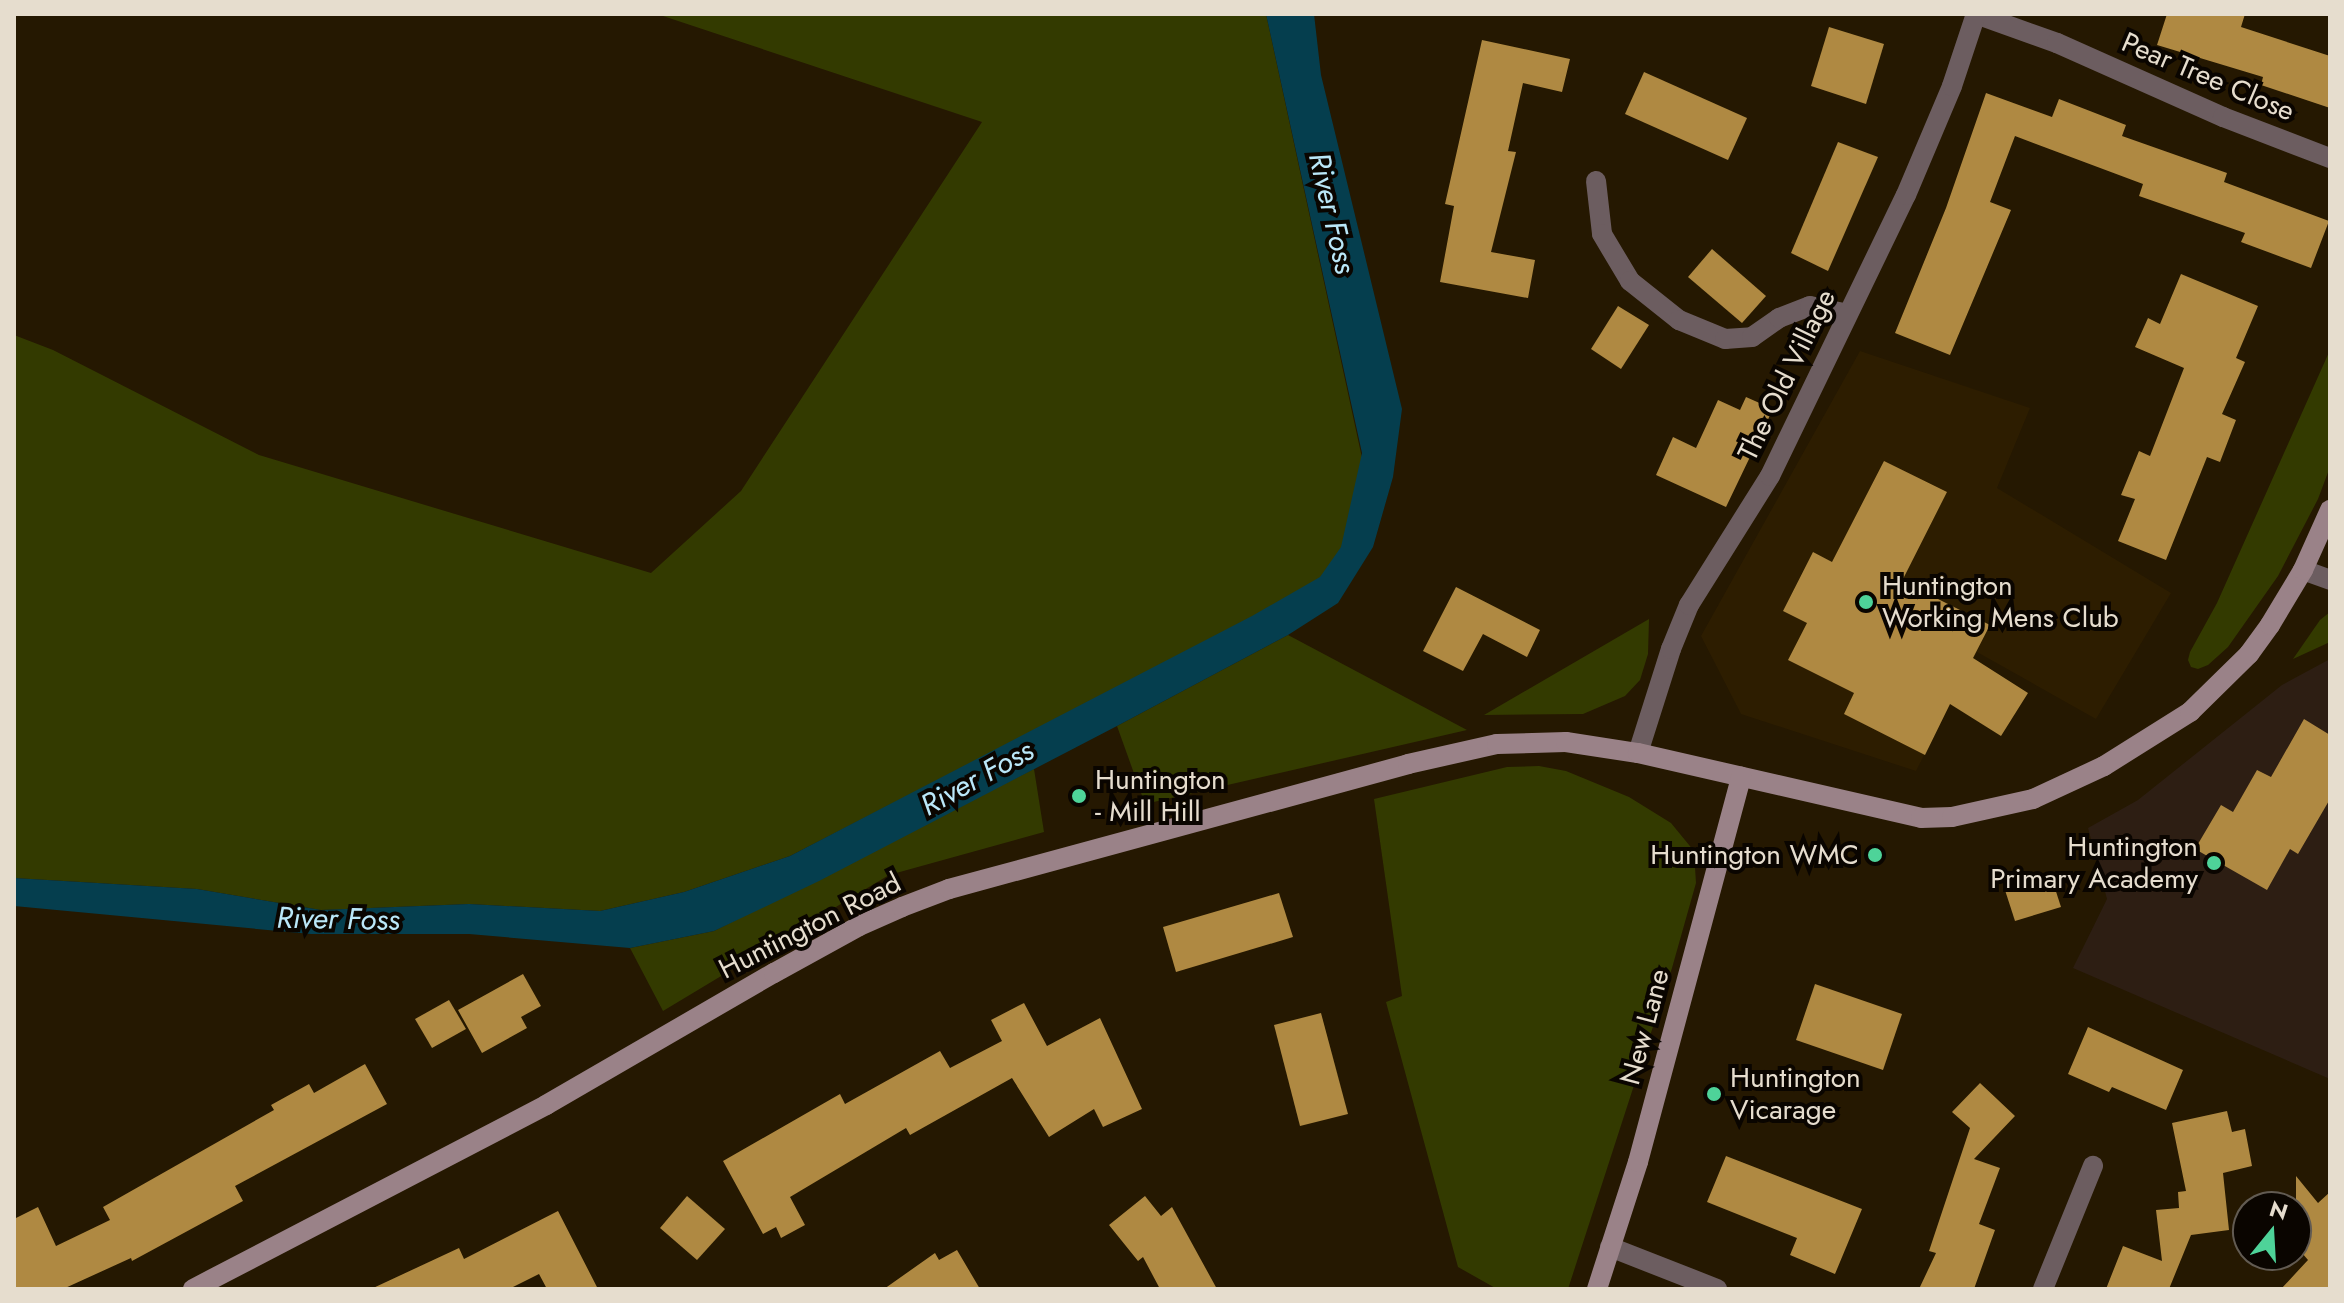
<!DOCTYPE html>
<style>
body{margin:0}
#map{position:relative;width:2344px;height:1303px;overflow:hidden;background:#251801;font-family:Jost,sans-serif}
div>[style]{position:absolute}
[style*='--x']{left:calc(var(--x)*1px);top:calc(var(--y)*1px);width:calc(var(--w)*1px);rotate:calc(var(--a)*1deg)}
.built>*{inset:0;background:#2d1d00}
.education>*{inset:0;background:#2d1e13}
.green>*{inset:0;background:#333a00}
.water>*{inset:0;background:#053e4e}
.building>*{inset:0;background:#af8942}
.street>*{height:20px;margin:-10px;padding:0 10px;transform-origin:10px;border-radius:10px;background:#6c5d60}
.secondary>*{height:20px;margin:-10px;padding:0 10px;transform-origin:10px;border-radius:10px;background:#9a8288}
.dots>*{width:22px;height:22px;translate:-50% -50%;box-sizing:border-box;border:4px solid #0a0500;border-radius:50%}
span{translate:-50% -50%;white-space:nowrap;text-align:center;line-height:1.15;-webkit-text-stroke:8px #0a0500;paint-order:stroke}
.street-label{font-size:28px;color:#e6ddce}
.poi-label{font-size:28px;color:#e6ddce}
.left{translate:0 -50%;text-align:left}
.right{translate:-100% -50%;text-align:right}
.water-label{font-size:30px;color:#bae7f8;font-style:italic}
.frame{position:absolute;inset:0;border:16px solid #e6ddce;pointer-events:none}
.north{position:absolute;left:2232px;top:1191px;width:80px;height:80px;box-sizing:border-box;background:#0a0500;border:2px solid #625b52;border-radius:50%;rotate:18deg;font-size:22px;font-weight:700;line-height:32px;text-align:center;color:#e6ddce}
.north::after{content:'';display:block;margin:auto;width:28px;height:36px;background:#4ed399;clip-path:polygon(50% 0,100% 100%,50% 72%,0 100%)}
</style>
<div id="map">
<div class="built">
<i style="clip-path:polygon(1860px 351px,2030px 408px,1997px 488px,2171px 593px,2096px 719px,1977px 652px,1916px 771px,1741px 714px,1701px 636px)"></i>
</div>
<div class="education">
<i style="clip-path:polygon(2330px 659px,2330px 1079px,2073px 968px,2107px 899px,2088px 828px,2138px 800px,2282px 685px)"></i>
</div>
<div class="green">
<i style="clip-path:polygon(657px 14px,1266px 14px,1362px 458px,1345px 542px,1317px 586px,790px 856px,684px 892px,600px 911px,469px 904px,321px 910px,197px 889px,14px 878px,14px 335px,53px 350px,259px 455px,651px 573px,741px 491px,982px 122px)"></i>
<i style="clip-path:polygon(2330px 350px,2330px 467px,2318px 499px,2278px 576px,2228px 647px,2208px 665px,2198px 669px,2191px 667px,2188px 660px,2190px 652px,2217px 603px)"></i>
<i style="clip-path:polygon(2330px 612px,2330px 642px,2293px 659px,2320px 620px)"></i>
<i style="clip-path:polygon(1649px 619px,1648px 654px,1640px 680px,1625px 696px,1583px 714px,1484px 715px)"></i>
<i style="clip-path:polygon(1288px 635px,1467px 730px,1145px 804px,1117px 726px)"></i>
<i style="clip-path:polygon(1539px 766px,1566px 771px,1629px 797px,1671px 823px,1694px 851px,1696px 883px,1672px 968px,1568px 1289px,1497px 1289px,1458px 1267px,1386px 1002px,1402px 996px,1374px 799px,1507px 767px)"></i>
<i style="clip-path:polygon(1034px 769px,1044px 832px,889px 875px,663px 1011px,630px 948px,714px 931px)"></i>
</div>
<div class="water">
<i style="clip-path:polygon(1266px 14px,1314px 14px,1321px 75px,1402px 409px,1393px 477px,1373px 547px,1338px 603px,1288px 635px,1117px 726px,819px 881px,714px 931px,630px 948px,469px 934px,311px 934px,14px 906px,14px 878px,197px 889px,321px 910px,469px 904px,600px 911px,684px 892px,790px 856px,1252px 616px,1320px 577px,1341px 547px,1362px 453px)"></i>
</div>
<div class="building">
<i style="clip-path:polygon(2167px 14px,2245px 14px,2241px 27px,2330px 56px,2330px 108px,2261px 85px,2263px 77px,2157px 45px)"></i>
<i style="clip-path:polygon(1829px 27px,1884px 44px,1866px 104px,1811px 86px)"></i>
<i style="clip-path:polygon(1482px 40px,1570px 59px,1562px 92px,1523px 83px,1508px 151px,1516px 152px,1491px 252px,1535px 260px,1528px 298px,1440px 282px,1454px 206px,1445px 204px)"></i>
<i style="clip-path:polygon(1644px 72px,1747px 118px,1728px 160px,1625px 114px)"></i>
<i style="clip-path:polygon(1986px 93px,2052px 117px,2059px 99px,2126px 125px,2122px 136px,2227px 173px,2224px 182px,2329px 221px,2311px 268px,2241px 242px,2245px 233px,2139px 196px,2143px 184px,2015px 136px,1990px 202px,2011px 210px,1950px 355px,1895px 333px,1946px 208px)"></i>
<i style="clip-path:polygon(1838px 142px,1878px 157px,1828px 271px,1791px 253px)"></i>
<i style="clip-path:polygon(1712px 249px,1766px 296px,1742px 323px,1688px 277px)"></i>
<i style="clip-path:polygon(2181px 274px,2258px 306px,2236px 358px,2245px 362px,2222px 414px,2236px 420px,2220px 462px,2207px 457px,2166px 560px,2118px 541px,2135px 499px,2121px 495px,2139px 451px,2150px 456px,2184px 368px,2135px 347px,2148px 318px,2160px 324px)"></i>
<i style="clip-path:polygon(1618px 306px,1649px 325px,1621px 369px,1591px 349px)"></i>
<i style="clip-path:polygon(1746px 397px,1773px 409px,1726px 507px,1656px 475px,1673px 437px,1696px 448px,1718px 400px,1740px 410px)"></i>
<i style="clip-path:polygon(1884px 461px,1947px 492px,1902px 581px,1990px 625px,1973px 658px,2028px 693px,2001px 736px,1950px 704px,1925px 755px,1844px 714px,1854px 693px,1788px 660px,1807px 623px,1783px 611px,1813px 552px,1832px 562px)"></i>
<i style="clip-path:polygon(1456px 587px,1540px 630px,1527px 657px,1483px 634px,1463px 671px,1423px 651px)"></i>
<i style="clip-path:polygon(2304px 719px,2330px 735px,2330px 799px,2298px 854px,2290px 849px,2267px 890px,2195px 849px,2221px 805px,2233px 812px,2257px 770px,2271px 777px)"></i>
<i style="clip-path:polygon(2050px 873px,2061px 907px,2015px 921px,2004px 887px)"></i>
<i style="clip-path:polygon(1279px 893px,1293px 937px,1176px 972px,1163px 927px)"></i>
<i style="clip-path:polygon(523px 974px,541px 1006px,521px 1017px,527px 1028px,482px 1053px,458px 1010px)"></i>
<i style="clip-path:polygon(1815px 984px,1902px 1014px,1883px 1070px,1796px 1040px)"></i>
<i style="clip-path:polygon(449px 1000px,466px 1029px,432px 1048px,415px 1019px)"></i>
<i style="clip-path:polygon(1024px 1003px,1047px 1046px,1100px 1018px,1142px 1109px,1103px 1127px,1094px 1109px,1049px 1137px,1012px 1078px,910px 1135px,906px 1128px,790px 1197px,805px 1225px,781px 1238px,776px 1227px,763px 1234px,723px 1161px,840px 1094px,845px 1104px,940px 1051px,950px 1068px,1002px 1041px,991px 1020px)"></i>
<i style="clip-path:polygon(1321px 1013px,1348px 1114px,1300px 1126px,1274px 1025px)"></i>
<i style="clip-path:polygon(2088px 1027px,2183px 1070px,2166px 1110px,2112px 1087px,2109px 1092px,2068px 1074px)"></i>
<i style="clip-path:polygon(365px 1064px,387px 1104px,235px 1186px,243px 1201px,132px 1261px,131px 1258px,63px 1289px,14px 1289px,14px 1219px,38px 1207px,56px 1246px,110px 1220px,103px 1207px,274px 1110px,271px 1105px,309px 1084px,314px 1093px)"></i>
<i style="clip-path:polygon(1980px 1083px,2015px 1116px,1974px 1159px,2000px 1168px,1979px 1224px,1995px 1230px,1974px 1289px,1919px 1289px,1936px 1253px,1929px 1251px,1970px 1128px,1952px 1112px)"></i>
<i style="clip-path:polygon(2227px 1111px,2232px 1132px,2245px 1129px,2252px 1166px,2223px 1173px,2229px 1230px,2191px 1235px,2169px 1289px,2106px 1289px,2123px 1246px,2162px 1261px,2156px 1210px,2179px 1208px,2178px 1192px,2186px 1191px,2172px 1123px)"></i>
<i style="clip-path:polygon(1726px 1156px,1862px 1209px,1835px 1274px,1790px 1255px,1797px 1238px,1707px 1202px)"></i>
<i style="clip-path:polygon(2296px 1176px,2318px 1203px,2330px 1192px,2330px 1289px,2281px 1289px,2308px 1260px,2296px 1246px)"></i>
<i style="clip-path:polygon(687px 1196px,725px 1229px,697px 1260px,660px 1228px)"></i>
<i style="clip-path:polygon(1145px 1196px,1161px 1216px,1172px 1207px,1217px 1289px,1160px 1289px,1143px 1257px,1138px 1261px,1109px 1225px)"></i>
<i style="clip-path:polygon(558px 1211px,598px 1289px,547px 1289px,539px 1274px,509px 1289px,371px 1289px,459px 1248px,464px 1259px)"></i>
<i style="clip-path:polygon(957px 1250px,980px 1289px,884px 1289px,935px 1253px,939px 1260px)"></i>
</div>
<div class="street">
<i style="--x:1976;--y:14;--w:86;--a:19.7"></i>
<i style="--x:2057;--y:43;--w:182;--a:24"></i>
<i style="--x:2223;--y:117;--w:115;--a:21"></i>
<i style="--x:1596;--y:181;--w:53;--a:83.5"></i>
<i style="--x:1602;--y:234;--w:55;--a:59.2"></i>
<i style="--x:1630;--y:281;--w:63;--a:38.5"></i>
<i style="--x:1679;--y:320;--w:50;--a:22.4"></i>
<i style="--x:1725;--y:339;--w:27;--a:-4"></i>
<i style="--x:1752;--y:337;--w:33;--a:-35"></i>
<i style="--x:1779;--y:318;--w:33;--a:-21"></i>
<i style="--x:1810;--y:306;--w:38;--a:12"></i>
<i style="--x:2303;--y:570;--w:29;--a:20"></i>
<i style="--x:1638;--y:753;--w:109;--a:-72.4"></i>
<i style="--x:1671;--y:649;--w:48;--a:-67.8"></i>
<i style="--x:1689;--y:605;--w:152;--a:-57.9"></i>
<i style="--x:1770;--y:476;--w:312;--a:-64.2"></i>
<i style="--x:1906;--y:195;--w:118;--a:-67.1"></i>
<i style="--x:1952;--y:86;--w:76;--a:-71.6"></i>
<i style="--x:1610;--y:1247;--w:115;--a:21.4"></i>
<i style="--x:2043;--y:1289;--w:133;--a:-67.9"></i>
</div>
<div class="secondary">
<i style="--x:193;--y:1289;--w:398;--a:-27.5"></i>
<i style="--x:546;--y:1105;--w:263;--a:-30.1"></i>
<i style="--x:774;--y:973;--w:97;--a:-28.9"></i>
<i style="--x:859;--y:926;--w:47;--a:-23.8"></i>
<i style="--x:902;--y:907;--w:50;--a:-21"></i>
<i style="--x:949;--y:889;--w:476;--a:-15.2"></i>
<i style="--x:1408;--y:764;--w:91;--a:-12.7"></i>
<i style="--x:1497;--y:744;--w:69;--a:-1.7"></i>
<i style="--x:1566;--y:742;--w:73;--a:8.7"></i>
<i style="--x:1638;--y:753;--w:290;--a:12.9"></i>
<i style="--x:1921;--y:818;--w:31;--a:-2"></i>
<i style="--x:1952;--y:817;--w:83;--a:-12.5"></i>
<i style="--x:2033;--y:799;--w:78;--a:-24.9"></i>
<i style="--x:2104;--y:766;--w:102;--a:-32.1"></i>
<i style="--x:2190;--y:712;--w:83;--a:-44.5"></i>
<i style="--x:2249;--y:654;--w:36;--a:-54"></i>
<i style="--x:2270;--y:625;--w:64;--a:-59"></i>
<i style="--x:2303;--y:570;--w:66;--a:-65.8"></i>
<i style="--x:1597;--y:1289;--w:133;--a:-72.1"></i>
<i style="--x:1638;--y:1162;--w:399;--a:-75"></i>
</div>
<div class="dots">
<i style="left:1866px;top:602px;background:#4ed399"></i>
<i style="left:1079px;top:796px;background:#4ed399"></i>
<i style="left:1875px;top:855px;background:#4ed399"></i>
<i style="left:2214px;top:863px;background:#4ed399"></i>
<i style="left:1714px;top:1094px;background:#4ed399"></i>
</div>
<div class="street-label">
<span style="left:2208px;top:77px;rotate:23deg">Pear Tree Close</span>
<span style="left:1787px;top:375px;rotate:-64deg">The Old Village</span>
<span style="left:810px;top:926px;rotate:-27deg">Huntington Road</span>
<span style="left:1645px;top:1027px;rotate:-75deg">New Lane</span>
</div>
<div class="poi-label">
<span class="left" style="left:1882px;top:602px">Huntington<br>Working Mens Club</span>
<span class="left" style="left:1095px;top:796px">Huntington<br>- Mill Hill</span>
<span class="right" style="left:2198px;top:863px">Huntington<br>Primary Academy</span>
<span class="right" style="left:1859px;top:855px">Huntington WMC</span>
<span class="left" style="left:1730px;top:1094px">Huntington<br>Vicarage</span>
</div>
<div class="water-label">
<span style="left:1332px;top:213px;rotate:77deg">River Foss</span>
<span style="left:977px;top:778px;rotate:-29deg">River Foss</span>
<span style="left:338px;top:919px;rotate:1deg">River Foss</span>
</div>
<div class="frame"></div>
<div class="north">N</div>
</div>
